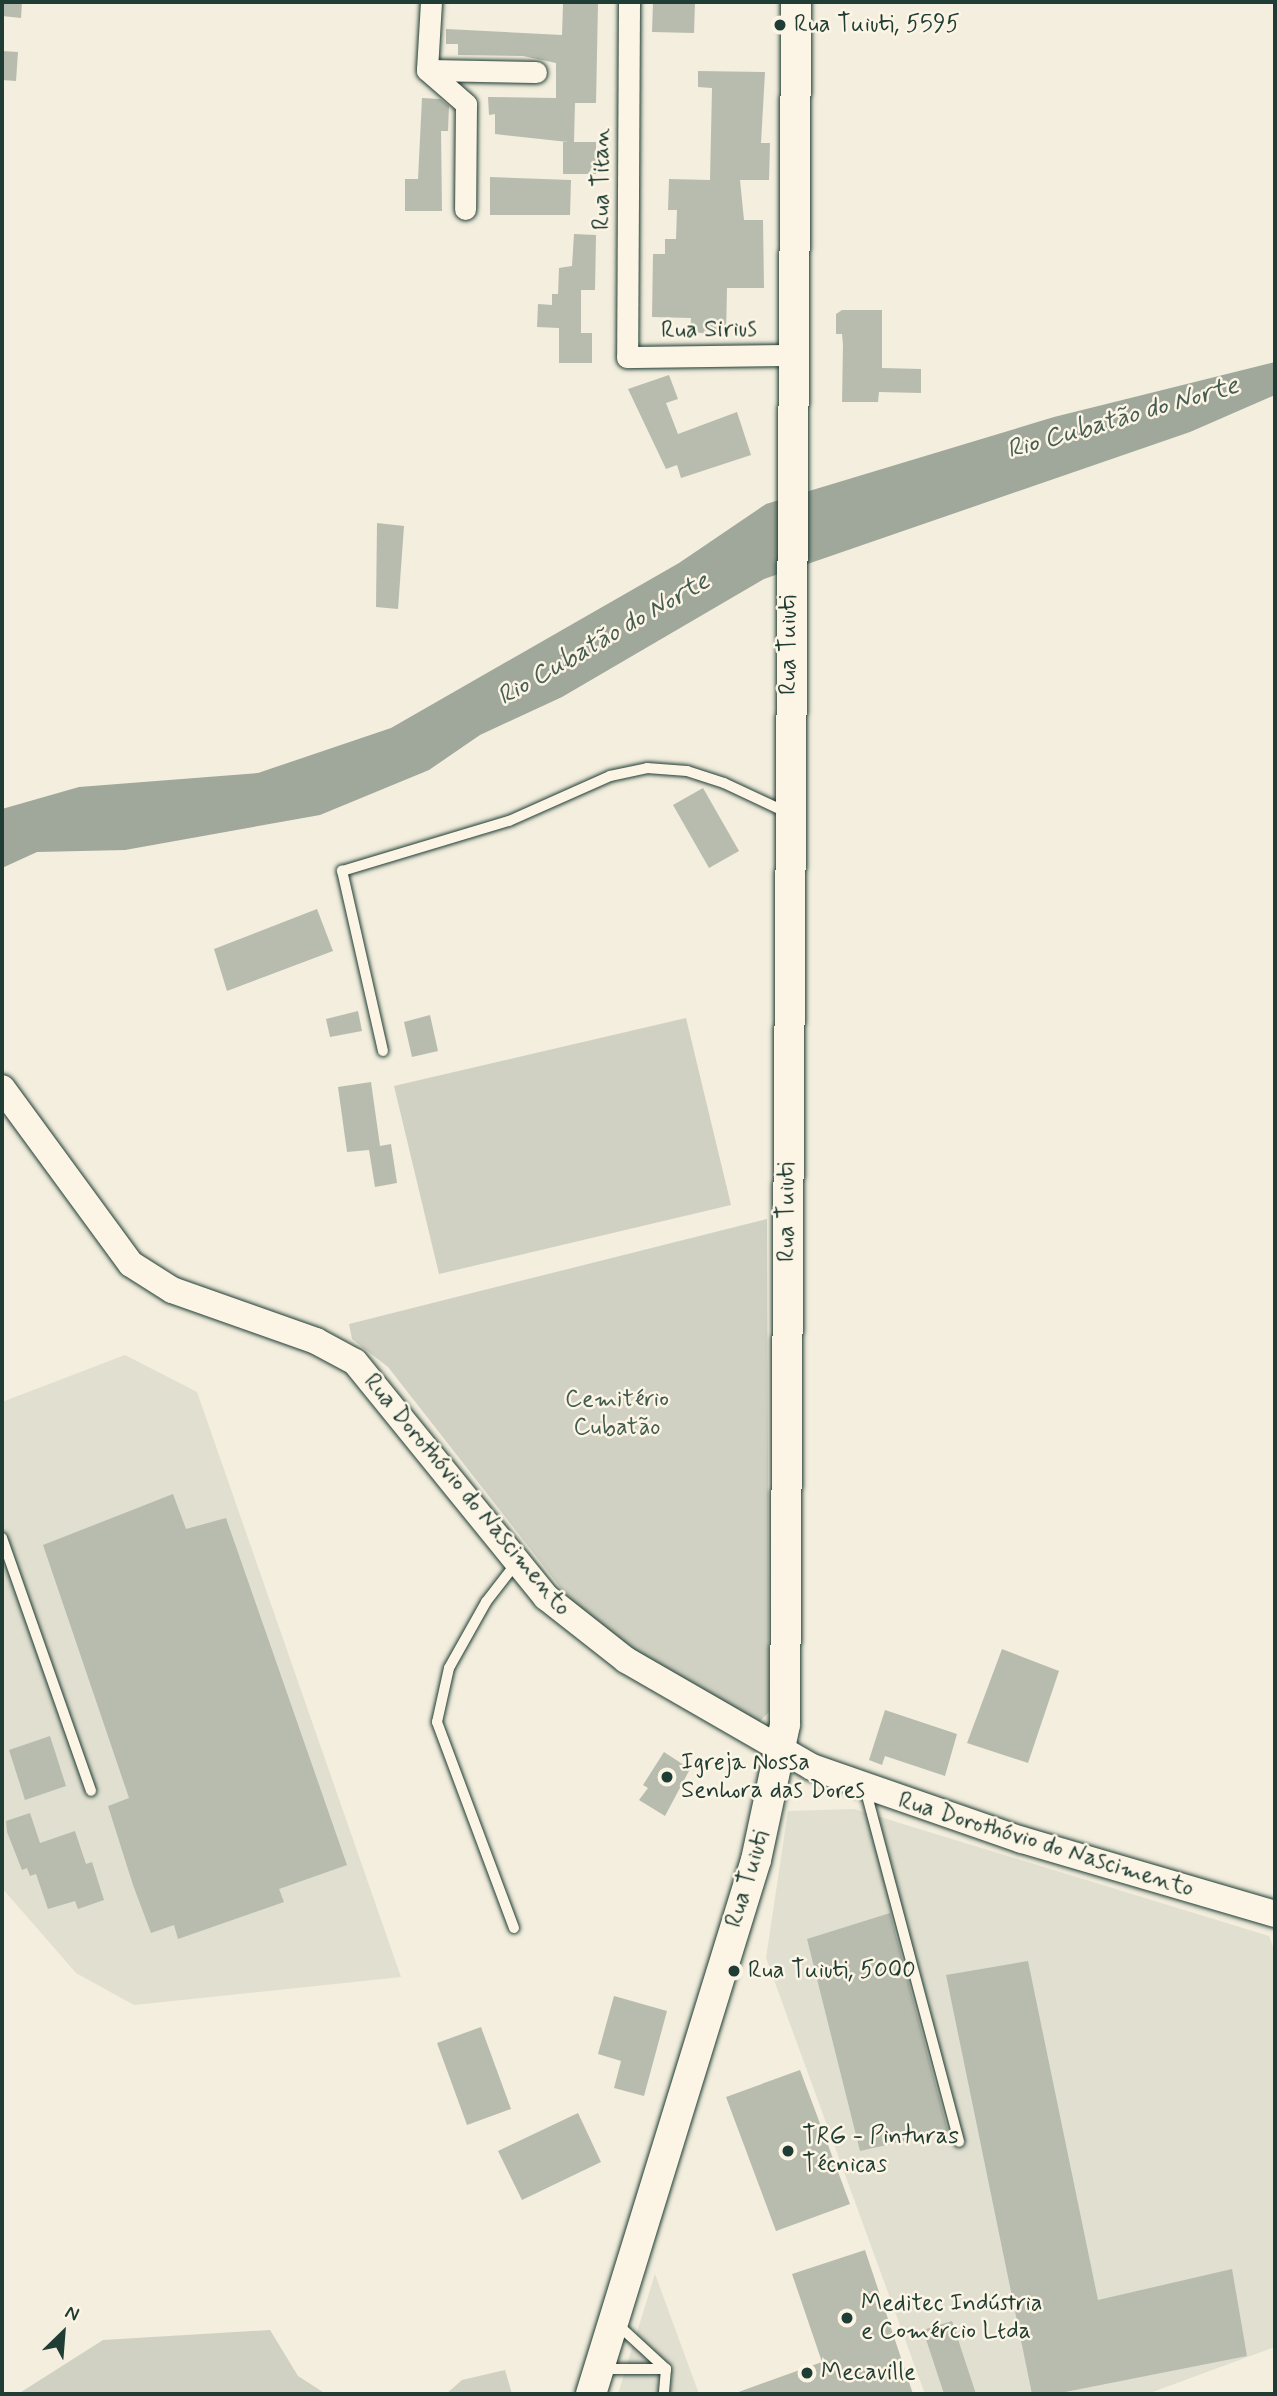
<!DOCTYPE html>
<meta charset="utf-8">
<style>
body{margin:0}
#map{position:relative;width:1277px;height:2396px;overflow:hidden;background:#f3eede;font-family:Mynerve,sans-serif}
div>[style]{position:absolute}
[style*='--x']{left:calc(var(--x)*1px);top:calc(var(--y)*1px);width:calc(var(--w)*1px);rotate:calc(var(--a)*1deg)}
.built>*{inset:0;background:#e1dfd0}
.green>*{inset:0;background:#d0d1c2}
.water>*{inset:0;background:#a0a89b}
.building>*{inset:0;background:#b8bcae}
.roads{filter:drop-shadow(0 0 2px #1f3d34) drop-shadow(0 0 2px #1f3d34)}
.service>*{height:10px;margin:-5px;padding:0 5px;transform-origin:5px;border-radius:5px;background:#fcf5e5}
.minor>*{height:21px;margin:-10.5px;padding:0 10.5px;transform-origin:10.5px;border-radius:10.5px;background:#fcf5e5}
.tertiary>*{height:26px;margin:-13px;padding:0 13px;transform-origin:13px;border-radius:13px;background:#fcf5e5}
.secondary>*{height:30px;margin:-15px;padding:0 15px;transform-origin:15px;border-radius:15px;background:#fcf5e5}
.dots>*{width:19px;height:19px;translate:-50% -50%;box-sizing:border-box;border:4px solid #fcf5e5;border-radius:50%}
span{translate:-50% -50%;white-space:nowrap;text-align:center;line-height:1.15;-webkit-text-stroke:5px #fcf5e5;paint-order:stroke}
.poi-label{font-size:24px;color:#1f3d34}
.left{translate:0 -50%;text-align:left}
.street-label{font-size:24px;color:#1f3d34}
.park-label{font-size:24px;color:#425b50}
.water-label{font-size:26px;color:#465d53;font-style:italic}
.frame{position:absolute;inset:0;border:4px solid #1f3d34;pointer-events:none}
.north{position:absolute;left:28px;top:2298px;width:70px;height:70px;-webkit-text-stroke:5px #fcf5e5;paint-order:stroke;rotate:25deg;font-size:19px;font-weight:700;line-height:28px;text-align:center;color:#1f3d34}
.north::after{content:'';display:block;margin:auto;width:24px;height:32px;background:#1f3d34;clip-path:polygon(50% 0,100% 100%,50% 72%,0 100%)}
</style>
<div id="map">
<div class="built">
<i style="clip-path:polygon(125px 1355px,197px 1392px,401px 1977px,134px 2005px,76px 1973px,2px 1888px,2px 1402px)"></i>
<i style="clip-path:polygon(854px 1809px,1269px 1936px,1275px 1952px,1275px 2347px,1147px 2394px,925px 2394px,766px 1958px,788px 1811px)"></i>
<i style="clip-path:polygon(655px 2274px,699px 2394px,618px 2394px)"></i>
</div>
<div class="green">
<i style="clip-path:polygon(686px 1018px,731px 1205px,439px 1274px,394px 1086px)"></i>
<i style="clip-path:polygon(767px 1219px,769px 1712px,759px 1722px,631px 1653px,567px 1596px,388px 1367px,352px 1339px,349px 1324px)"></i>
<i style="clip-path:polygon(270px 2330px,298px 2376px,326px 2394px,18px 2394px,103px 2340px)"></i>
<i style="clip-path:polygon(505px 2370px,512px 2394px,446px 2394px,462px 2380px)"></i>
</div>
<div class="water">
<i style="clip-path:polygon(1275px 362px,1275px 395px,1190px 432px,764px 579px,562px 697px,480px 735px,429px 770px,320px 815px,125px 850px,37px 852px,2px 868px,2px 809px,79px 787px,258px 773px,391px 728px,679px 563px,766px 504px,1054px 417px)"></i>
</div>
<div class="building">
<i style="clip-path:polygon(2px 2px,22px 2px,21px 18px,2px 16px)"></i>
<i style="clip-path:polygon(653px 2px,695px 2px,694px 33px,652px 32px)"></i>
<i style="clip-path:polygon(563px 4px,598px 4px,596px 103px,575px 103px,574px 142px,596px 142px,596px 174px,563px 174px,563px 142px,568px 142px,495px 134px,495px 114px,489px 115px,488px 97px,556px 98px,556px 63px,523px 56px,458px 55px,458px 44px,446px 44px,446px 29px,562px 35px)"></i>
<i style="clip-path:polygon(2px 51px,18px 52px,16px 81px,2px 80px)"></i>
<i style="clip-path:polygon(698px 71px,765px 72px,761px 143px,770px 143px,769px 180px,740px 180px,744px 220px,763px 220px,764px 288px,727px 288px,726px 335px,690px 332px,691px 318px,652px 317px,653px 254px,665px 254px,665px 239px,676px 239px,677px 210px,668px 210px,669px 179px,710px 180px,712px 88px,698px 87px)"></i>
<i style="clip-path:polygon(422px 98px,440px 99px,449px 106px,448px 131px,441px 131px,442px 211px,405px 211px,405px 179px,418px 179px)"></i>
<i style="clip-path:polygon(490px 177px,571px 180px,570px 215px,490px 215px)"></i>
<i style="clip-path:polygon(574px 234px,596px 235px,595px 290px,581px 290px,581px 333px,592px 333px,592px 363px,559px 363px,559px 328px,537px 327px,538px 304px,552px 305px,552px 294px,558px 294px,559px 268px,572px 266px)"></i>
<i style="clip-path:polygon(842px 310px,882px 310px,882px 368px,921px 369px,921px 393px,879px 392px,878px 402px,842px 402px,843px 345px,842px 334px,836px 334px,836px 314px)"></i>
<i style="clip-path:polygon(669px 375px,678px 399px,666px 403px,678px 434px,737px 412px,751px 455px,681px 478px,677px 465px,666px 469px,628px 389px)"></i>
<i style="clip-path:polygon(377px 523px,404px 526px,398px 609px,376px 607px)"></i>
<i style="clip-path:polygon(703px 788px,739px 851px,709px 868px,673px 805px)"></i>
<i style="clip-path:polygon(317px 909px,333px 951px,227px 991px,214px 949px)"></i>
<i style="clip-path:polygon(358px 1011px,362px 1031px,330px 1037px,326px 1019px)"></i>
<i style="clip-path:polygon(430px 1015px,438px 1051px,412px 1057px,404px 1022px)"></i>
<i style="clip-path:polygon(371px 1082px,380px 1146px,391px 1144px,397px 1183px,375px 1187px,369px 1150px,347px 1152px,338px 1087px)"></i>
<i style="clip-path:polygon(173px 1494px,186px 1529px,226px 1518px,347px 1865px,279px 1889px,284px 1902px,178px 1939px,174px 1925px,151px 1933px,133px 1885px,108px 1806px,129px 1798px,43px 1545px)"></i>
<i style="clip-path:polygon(1002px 1649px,1059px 1671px,1028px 1763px,967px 1743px)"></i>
<i style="clip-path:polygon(885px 1710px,957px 1734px,945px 1776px,885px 1756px,882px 1765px,869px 1760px)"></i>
<i style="clip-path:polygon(50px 1736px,66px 1786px,25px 1800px,9px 1750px)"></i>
<i style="clip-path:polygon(664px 1752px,690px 1769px,665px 1816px,639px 1800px,648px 1788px,643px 1785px)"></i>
<i style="clip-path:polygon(30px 1813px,40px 1843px,75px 1831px,86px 1864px,92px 1862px,104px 1900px,78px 1909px,75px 1901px,48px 1909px,36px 1874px,30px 1876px,27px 1868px,22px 1870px,7px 1832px,6px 1821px)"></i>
<i style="clip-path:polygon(890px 1913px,948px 2131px,860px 2151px,807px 1939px)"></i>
<i style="clip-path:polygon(1028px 1961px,1098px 2300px,1232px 2269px,1247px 2356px,1055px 2394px,1032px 2394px,946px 1975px)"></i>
<i style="clip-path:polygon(614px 1996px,667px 2011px,644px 2096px,614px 2088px,621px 2061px,598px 2054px)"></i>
<i style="clip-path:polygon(481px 2027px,511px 2109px,467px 2125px,437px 2043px)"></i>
<i style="clip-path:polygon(800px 2070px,850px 2204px,776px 2231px,726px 2097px)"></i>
<i style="clip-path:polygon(578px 2113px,601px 2162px,522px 2200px,498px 2151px)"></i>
<i style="clip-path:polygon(865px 2250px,913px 2394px,733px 2394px,822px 2362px,792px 2274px)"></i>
<i style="clip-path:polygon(952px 2321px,976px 2394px,944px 2394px,923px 2330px)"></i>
</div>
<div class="roads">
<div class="service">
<i style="--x:383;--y:1051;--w:185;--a:-102.8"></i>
<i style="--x:342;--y:871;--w:174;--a:-16.7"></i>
<i style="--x:509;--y:821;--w:111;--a:-24"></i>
<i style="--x:610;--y:776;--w:38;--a:-12"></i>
<i style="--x:647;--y:768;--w:40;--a:4.3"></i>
<i style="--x:687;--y:771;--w:39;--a:18"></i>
<i style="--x:724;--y:783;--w:71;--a:25.1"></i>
<i style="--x:2;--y:1538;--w:268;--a:70.6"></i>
<i style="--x:865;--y:1788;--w:366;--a:75.1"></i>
<i style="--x:514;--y:1928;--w:220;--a:-110.5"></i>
<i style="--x:437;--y:1722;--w:55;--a:-77.5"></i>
<i style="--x:449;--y:1668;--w:76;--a:-60.7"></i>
<i style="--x:486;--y:1602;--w:51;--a:-52.2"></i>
<i style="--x:616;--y:2323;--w:68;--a:42.6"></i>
<i style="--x:666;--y:2369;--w:25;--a:95"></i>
<i style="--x:603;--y:2369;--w:63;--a:0"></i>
</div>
<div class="minor">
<i style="--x:431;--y:2;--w:68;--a:93.4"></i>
<i style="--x:427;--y:70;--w:52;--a:41.1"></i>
<i style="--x:466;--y:104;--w:105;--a:90.5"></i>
<i style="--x:629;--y:2;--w:355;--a:90.3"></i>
<i style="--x:627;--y:357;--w:165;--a:-0.7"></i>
<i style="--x:427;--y:70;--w:109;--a:1.1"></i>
</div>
<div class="tertiary">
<i style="--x:2;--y:1088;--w:218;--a:53.8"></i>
<i style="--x:131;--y:1264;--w:49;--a:32.4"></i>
<i style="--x:172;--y:1290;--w:153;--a:19.5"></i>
<i style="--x:316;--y:1341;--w:44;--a:28.3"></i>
<i style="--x:355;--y:1362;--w:303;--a:50.9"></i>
<i style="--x:546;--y:1597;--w:102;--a:38.2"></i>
<i style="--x:626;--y:1660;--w:215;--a:29.9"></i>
<i style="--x:812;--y:1767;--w:222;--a:19.2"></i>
<i style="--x:1022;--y:1840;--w:264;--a:16.3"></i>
</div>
<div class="secondary">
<i style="--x:591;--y:2394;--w:559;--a:-72.83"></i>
<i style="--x:756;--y:1860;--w:138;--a:-77.9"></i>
<i style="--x:785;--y:1725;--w:1723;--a:-89.63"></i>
</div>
</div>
<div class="dots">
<i style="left:780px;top:25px;background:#1f3d34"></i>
<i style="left:667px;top:1777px;background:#1f3d34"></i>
<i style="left:734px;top:1971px;background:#1f3d34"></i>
<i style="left:788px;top:2151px;background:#1f3d34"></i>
<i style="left:847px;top:2318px;background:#1f3d34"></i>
<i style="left:807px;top:2373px;background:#1f3d34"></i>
</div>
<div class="poi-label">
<span class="left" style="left:794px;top:25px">Rua Tuiuti, 5595</span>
<span class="left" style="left:681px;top:1777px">Igreja Nossa<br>Senhora das Dores</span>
<span class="left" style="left:748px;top:1971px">Rua Tuiuti, 5000</span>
<span class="left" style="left:802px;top:2151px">TRG - Pinturas<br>Técnicas</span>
<span class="left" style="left:861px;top:2318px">Meditec Indústria<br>e Comércio Ltda</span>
<span class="left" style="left:821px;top:2373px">Mecaville</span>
</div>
<div class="street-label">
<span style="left:602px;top:179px;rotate:-90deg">Rua Titan</span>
<span style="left:709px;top:330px;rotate:-1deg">Rua Sirius</span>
<span style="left:789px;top:645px;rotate:-90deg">Rua Tuiuti</span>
<span style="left:787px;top:1212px;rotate:-90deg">Rua Tuiuti</span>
<span style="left:467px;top:1495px;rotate:50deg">Rua Dorothóvio do Nascimento</span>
<span style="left:1046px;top:1845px;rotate:17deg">Rua Dorothóvio do Nascimento</span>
<span style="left:748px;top:1879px;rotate:-73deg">Rua Tuiuti</span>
</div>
<div class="park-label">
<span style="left:617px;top:1414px">Cemitério<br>Cubatão</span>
</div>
<div class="water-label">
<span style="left:1123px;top:419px;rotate:-16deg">Rio Cubatão do Norte</span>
<span style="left:604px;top:640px;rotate:-30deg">Rio Cubatão do Norte</span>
</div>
<div class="frame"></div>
<div class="north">N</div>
</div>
